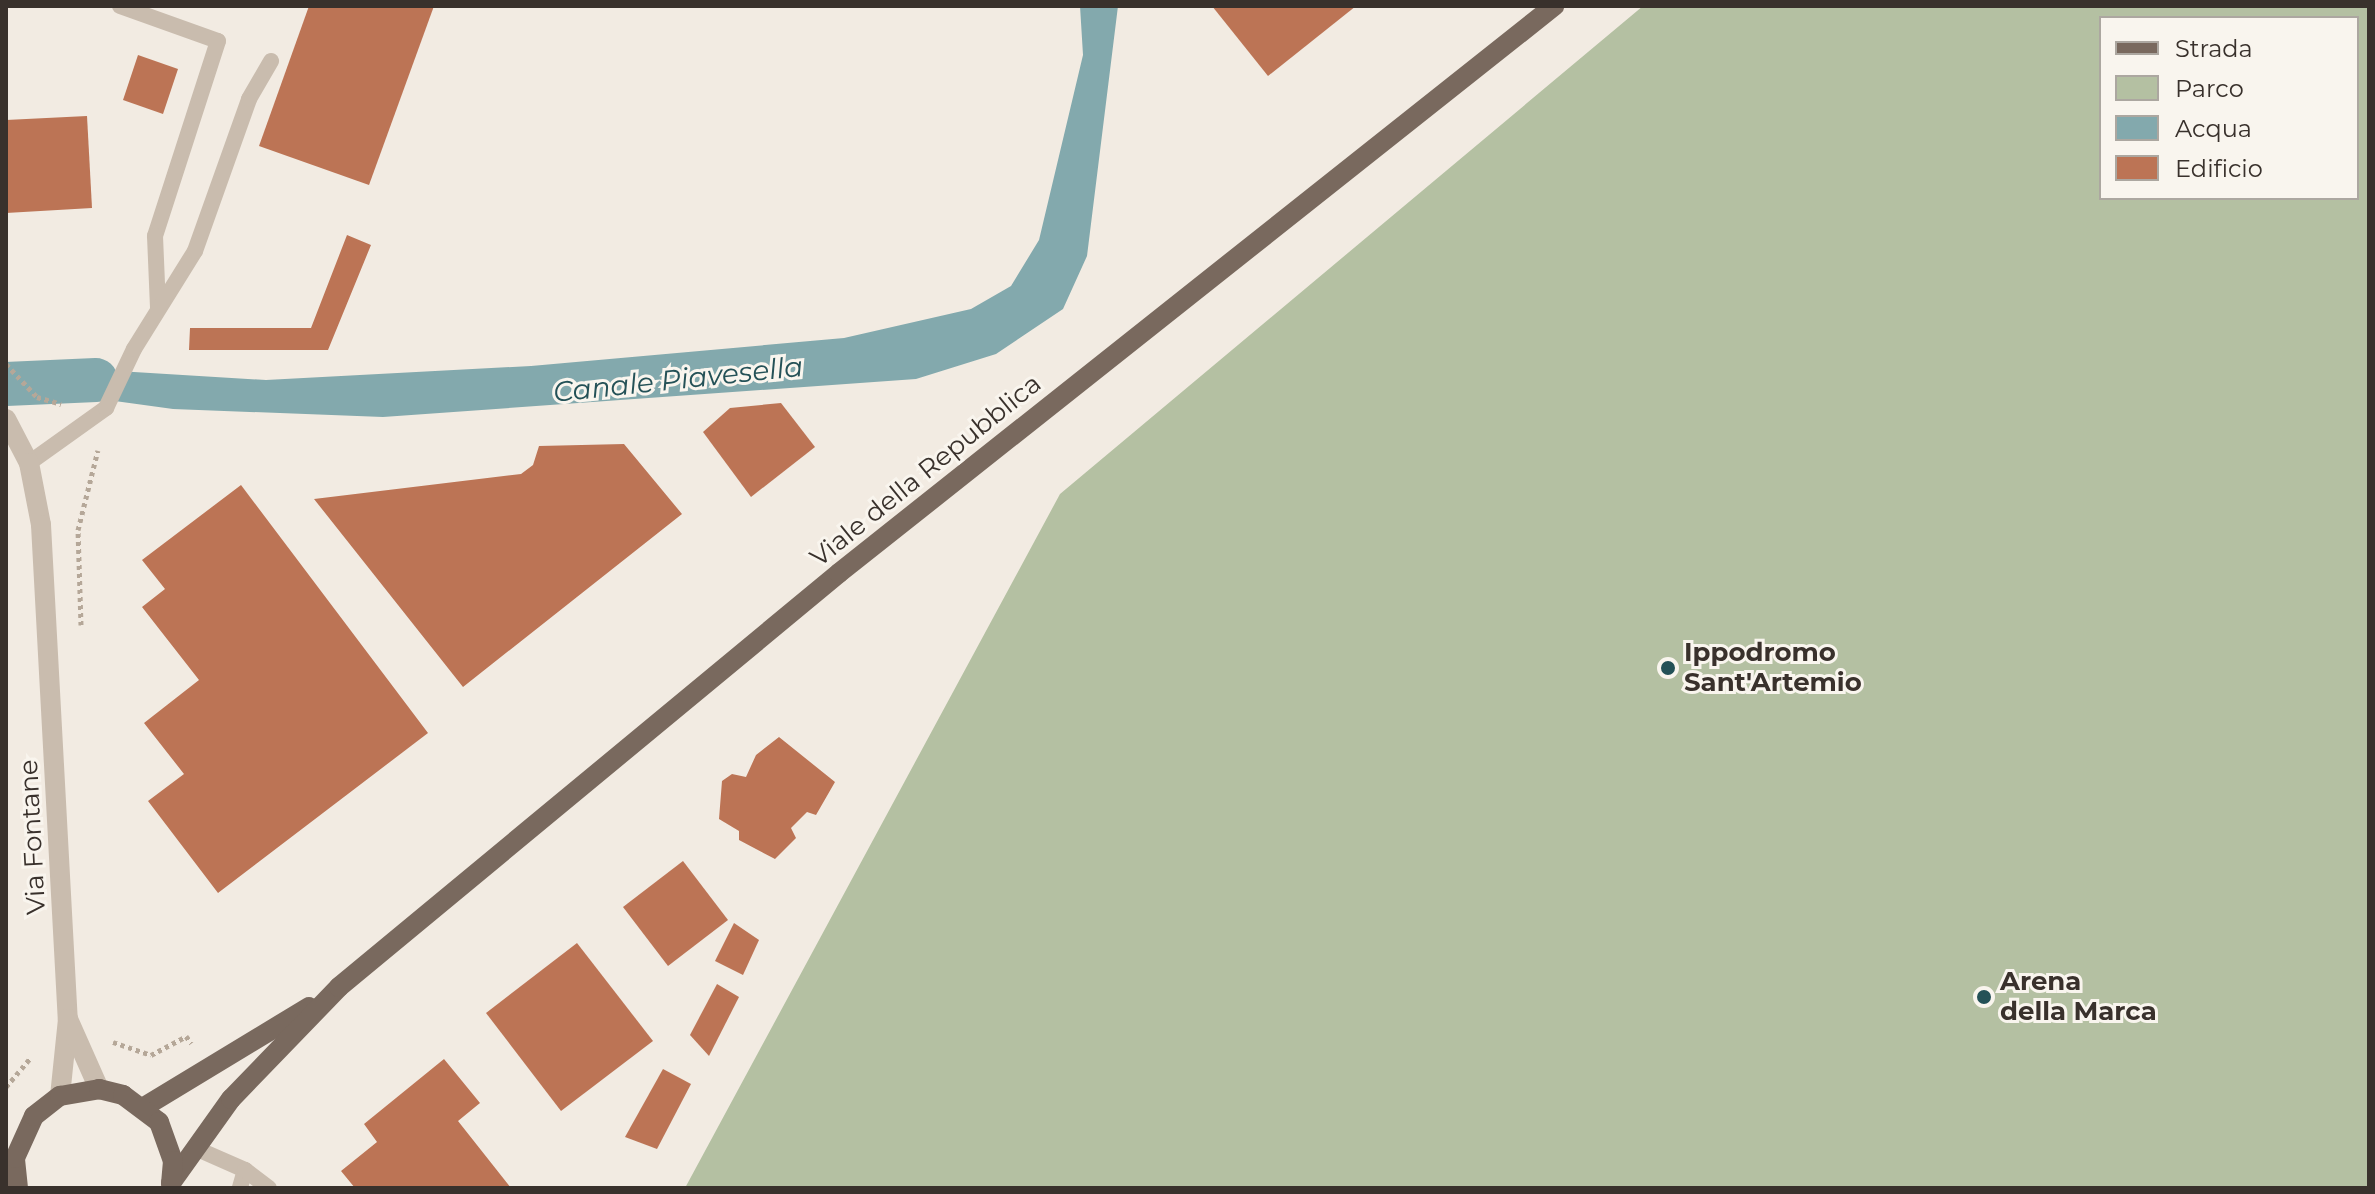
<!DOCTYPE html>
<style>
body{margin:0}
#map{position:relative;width:2375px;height:1194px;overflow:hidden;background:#f2ebe2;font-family:Montserrat,sans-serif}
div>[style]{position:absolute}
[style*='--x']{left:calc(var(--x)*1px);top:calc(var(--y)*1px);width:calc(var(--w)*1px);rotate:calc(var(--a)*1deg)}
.green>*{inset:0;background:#b4c0a2}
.water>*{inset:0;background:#83a9ad}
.canal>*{height:44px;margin:-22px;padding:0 22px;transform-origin:22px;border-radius:22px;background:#83a9ad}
.building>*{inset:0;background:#bc7455}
.path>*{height:5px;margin-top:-2.5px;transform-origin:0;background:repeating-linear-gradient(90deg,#b5a798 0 4px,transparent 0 8px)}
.service>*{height:16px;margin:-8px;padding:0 8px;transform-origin:8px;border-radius:8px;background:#c9bcae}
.tertiary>*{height:20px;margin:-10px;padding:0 10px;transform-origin:10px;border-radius:10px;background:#c9bcae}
.primary>*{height:20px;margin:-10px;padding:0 10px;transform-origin:10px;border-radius:10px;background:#79695e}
.dots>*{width:22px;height:22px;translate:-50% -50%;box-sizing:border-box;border:4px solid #f9f5ee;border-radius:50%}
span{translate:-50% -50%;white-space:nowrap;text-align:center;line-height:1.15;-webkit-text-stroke:6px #f9f5ee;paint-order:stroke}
.street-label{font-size:26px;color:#39312c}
.poi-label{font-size:26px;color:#39312c;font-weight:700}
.left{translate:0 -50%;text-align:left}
.water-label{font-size:28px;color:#245157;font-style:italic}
.frame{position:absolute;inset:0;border:8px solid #39312c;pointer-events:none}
.legend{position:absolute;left:2099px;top:16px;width:260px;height:184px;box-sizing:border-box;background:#f9f5ee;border:2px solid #aca7a0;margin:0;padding:10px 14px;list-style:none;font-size:24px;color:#39312c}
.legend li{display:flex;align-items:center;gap:16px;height:40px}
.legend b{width:40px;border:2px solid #aca7a0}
</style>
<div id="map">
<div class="green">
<i style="clip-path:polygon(evenodd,1643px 6px,2369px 6px,2369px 1188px,685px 1188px,1060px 494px,1643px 6px,2101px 18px,2357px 18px,2357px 198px,2101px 198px,2101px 18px)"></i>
</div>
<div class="water">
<i style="clip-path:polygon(1080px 6px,1118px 6px,1087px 256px,1063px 309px,996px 354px,916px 379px,383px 417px,173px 409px,42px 391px,20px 365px,266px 380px,531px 366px,844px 338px,971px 309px,1011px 286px,1039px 240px,1083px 55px)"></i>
</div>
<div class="canal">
<i style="--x:6;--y:384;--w:90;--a:-2.5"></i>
</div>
<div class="building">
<i style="clip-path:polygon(309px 6px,434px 6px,369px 185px,259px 146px)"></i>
<i style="clip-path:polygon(1212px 6px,1356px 6px,1268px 76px)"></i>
<i style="clip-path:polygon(138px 55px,178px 69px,163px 114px,123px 100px)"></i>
<i style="clip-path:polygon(87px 116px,92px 208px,6px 213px,6px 120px)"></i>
<i style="clip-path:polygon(347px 235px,371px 245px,328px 350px,189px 350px,190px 328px,311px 328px)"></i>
<i style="clip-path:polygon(781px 403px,815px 447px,751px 497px,703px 432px,730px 408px)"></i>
<i style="clip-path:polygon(624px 444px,682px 514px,463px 687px,314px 499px,521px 474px,533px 465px,539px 446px)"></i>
<i style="clip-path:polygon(241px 485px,428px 733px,218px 893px,148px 801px,184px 774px,144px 723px,199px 680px,142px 607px,165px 589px,142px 560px)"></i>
<i style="clip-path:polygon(779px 737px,835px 782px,816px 815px,807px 812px,791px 828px,796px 838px,775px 859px,739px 840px,739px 831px,719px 819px,722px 781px,732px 774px,746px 777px,756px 755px)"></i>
<i style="clip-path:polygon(683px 861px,728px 920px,668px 966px,623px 907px)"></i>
<i style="clip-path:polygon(734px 923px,759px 940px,743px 975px,715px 961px)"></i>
<i style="clip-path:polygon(577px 943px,653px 1041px,561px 1111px,486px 1013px)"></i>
<i style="clip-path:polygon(717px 984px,739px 997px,709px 1056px,690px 1035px)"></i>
<i style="clip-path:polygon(444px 1059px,480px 1103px,458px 1121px,511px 1188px,355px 1188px,341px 1171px,377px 1142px,364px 1124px)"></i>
<i style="clip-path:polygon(663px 1069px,691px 1084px,657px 1149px,625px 1137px)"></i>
</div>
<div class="path">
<i style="--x:6;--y:364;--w:45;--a:46.8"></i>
<i style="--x:37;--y:397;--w:25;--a:16"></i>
<i style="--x:81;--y:625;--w:95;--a:-91.8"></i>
<i style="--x:78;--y:530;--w:82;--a:-76"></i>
<i style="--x:113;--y:1042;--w:40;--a:18.9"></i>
<i style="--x:151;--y:1055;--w:40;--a:-28"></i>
<i style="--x:186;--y:1036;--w:9;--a:54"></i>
<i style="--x:6;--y:1087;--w:39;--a:-50"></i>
</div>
<div class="service">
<i style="--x:120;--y:6;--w:104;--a:19.7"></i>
<i style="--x:218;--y:41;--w:205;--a:107.9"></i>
<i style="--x:155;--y:236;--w:73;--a:87.6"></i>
<i style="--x:29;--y:463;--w:95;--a:-35.5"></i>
<i style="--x:106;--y:408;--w:65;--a:-64.6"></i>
<i style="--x:134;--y:349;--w:115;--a:-58.1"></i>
<i style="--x:195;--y:251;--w:161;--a:-70.4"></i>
<i style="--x:249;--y:99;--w:44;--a:-59.9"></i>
<i style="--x:195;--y:1148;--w:55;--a:23.7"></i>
<i style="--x:245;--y:1170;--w:19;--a:106"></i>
<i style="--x:245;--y:1170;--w:30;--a:37"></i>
</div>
<div class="tertiary">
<i style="--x:6;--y:419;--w:50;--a:62.4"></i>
<i style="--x:29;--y:463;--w:63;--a:79"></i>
<i style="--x:41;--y:525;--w:495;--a:86.9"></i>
<i style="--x:68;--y:1019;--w:77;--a:95.9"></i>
<i style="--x:68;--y:1019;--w:77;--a:66.1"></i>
</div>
<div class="primary">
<i style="--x:144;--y:1107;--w:193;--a:-31.2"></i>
<i style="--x:171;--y:1183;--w:103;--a:-54.5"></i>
<i style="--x:231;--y:1099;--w:156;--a:-46"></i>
<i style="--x:339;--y:987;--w:649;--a:-39.62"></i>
<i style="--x:839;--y:573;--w:913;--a:-38.41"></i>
<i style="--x:18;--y:1188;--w:30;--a:-96"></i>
<i style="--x:15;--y:1158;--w:46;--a:-65.7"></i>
<i style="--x:34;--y:1116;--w:33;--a:-38"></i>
<i style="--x:60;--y:1096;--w:40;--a:-10"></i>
<i style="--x:99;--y:1089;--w:25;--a:14"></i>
<i style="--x:123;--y:1095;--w:45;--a:36.9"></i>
<i style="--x:159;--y:1122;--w:41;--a:70.3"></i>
<i style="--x:173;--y:1161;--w:23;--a:95"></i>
</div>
<div class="dots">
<i style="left:1668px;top:668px;background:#245157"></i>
<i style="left:1984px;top:997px;background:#245157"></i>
</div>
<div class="street-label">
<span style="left:926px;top:471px;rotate:-39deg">Viale della Repubblica</span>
<span style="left:33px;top:837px;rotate:-93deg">Via Fontane</span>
</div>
<div class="poi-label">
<span class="left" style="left:1684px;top:668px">Ippodromo<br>Sant'Artemio</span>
<span class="left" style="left:2000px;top:997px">Arena<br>della Marca</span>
</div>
<div class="water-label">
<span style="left:678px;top:379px;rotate:-6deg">Canale Piavesella</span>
</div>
<div class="frame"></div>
<ul class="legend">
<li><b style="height:10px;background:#79695e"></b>Strada</li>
<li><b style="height:22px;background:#b4c0a2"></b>Parco</li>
<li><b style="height:22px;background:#83a9ad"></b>Acqua</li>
<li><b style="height:22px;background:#bc7455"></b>Edificio</li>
</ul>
</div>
